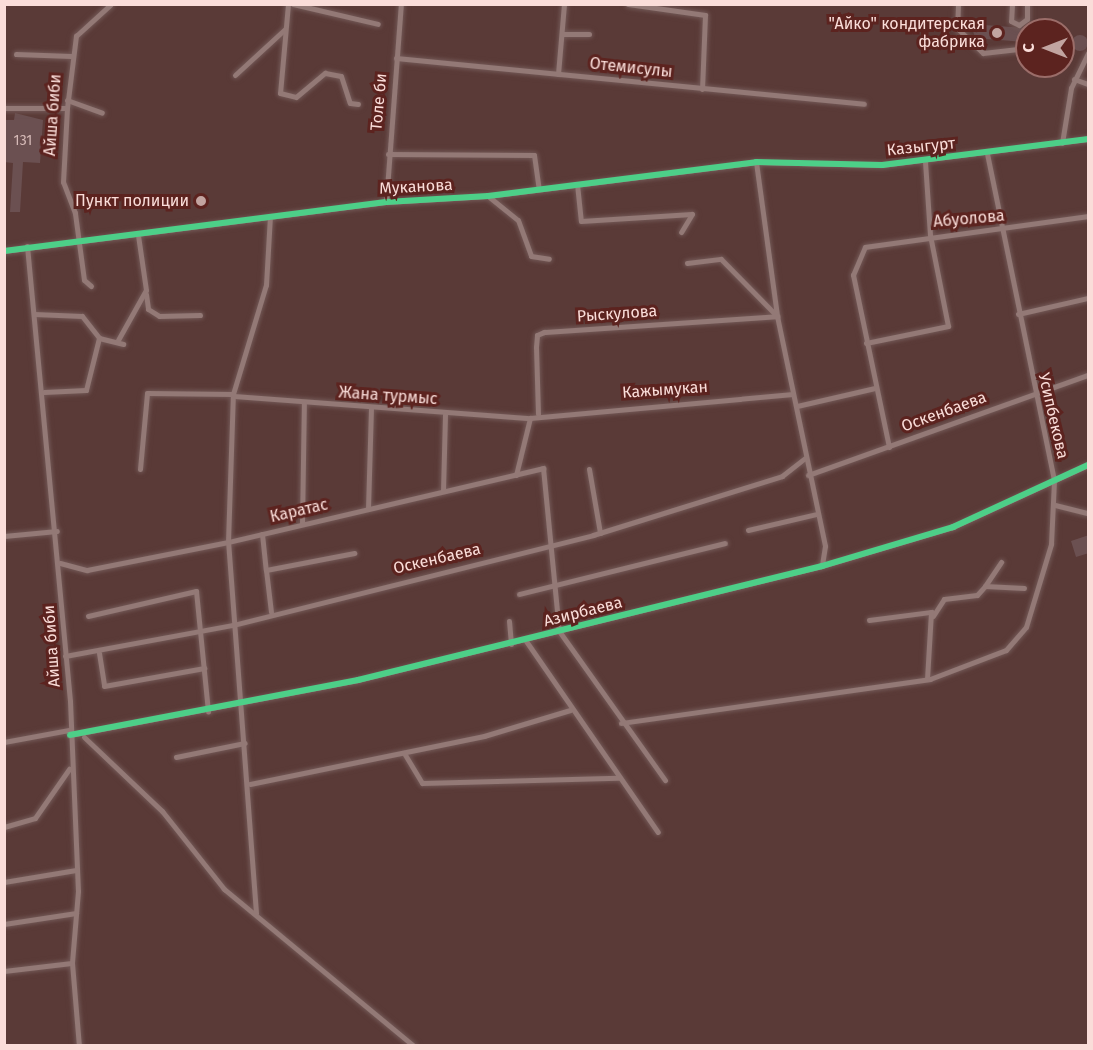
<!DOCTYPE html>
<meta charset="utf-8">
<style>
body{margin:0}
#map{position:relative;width:1093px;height:1050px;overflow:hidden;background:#5a3a37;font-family:"Fira Sans",sans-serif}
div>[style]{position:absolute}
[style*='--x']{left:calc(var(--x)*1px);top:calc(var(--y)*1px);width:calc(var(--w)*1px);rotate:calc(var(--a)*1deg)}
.building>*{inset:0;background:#6b5051}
.round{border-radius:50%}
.roads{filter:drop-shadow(0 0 2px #725856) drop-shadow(0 0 2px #725856)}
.minor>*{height:5px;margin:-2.5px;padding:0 2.5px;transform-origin:2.5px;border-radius:2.5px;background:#937976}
.cycleway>*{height:6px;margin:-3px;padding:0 3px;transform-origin:3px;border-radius:3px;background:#4dcf88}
.dots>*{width:16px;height:16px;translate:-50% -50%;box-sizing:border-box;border:3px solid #5c231f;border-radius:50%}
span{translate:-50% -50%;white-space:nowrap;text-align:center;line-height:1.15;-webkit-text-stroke:6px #5c231f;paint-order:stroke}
.number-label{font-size:14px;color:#d6bab7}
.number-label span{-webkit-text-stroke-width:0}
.poi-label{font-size:16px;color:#faddd9}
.right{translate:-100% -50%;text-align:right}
.street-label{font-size:16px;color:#faddd9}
.frame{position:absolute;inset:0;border:6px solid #faddd9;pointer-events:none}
.north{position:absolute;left:1015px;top:18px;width:60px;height:60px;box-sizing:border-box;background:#5c231f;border:2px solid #9b6d69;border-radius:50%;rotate:270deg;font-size:16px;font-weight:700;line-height:24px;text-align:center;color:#faddd9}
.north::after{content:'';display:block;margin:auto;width:21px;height:27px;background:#c2a4a0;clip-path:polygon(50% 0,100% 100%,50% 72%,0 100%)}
</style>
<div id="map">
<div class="building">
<i style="clip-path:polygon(971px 24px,1025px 28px,1024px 42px,975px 38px)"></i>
<i class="round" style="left:1072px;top:35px;width:16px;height:16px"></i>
<i style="clip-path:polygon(15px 113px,43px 120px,40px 163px,23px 162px,20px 212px,10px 212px,13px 163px,4px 162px,4px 120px,14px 120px)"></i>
<i style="clip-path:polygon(1089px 535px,1089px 553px,1076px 557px,1071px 541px)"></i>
</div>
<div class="roads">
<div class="minor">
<i style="--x:288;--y:4;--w:89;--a:95.1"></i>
<i style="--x:280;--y:93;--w:16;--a:14"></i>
<i style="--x:296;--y:97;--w:38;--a:-40"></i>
<i style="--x:325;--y:73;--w:16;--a:11"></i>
<i style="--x:341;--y:76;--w:28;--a:72"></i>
<i style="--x:350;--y:103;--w:8;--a:7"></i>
<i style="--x:293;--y:4;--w:87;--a:13.2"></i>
<i style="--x:628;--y:4;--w:78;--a:8.1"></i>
<i style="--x:705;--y:15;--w:74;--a:92.3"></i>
<i style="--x:958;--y:4;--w:24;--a:92"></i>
<i style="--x:957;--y:28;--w:36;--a:44"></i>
<i style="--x:983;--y:53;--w:44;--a:-6.5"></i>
<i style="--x:1012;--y:4;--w:17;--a:93"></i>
<i style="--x:1011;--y:21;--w:9;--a:27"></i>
<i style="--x:1019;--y:25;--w:10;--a:-37"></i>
<i style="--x:1027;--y:19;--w:15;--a:-90"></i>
<i style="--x:562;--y:34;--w:27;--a:0"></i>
<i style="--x:16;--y:54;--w:55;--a:2.1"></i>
<i style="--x:396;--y:58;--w:470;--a:5.6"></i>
<i style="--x:558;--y:74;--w:70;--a:-85.1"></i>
<i style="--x:235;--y:75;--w:68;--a:-42.6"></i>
<i style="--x:1074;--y:79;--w:15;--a:20"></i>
<i style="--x:67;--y:100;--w:37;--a:20"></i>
<i style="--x:4;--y:108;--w:63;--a:0"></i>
<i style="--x:1062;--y:143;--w:56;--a:-80.7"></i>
<i style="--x:1071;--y:88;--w:39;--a:-64"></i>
<i style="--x:388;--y:154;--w:146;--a:0.4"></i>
<i style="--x:534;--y:155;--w:34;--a:82"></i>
<i style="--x:756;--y:162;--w:155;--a:82.2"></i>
<i style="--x:777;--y:316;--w:235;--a:78.2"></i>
<i style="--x:825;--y:546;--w:20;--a:99"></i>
<i style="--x:577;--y:184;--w:37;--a:84"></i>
<i style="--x:581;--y:221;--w:111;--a:-3.6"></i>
<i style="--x:692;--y:214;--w:21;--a:121"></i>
<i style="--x:488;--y:196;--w:38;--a:39"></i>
<i style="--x:518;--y:220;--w:38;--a:70"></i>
<i style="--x:531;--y:256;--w:18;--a:9"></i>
<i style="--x:386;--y:202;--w:199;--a:-85.7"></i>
<i style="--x:27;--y:246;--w:457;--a:84.6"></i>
<i style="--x:70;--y:701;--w:190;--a:87.6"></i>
<i style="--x:78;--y:891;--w:72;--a:94.8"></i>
<i style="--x:72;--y:963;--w:83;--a:85.2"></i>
<i style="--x:4;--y:251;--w:385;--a:-7.3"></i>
<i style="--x:386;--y:202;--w:102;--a:-3.4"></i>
<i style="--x:488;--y:196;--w:270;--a:-7.2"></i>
<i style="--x:756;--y:162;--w:126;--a:1.4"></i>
<i style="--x:882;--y:165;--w:208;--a:-7.2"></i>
<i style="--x:687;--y:263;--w:34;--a:-7"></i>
<i style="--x:721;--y:259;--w:78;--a:45.5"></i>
<i style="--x:91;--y:286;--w:9;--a:-139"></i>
<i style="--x:84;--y:280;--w:68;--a:-97.7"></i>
<i style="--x:75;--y:213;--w:33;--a:-111"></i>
<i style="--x:63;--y:182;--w:74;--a:-86.9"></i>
<i style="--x:67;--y:108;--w:73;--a:-82.9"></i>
<i style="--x:76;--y:36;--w:47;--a:-42.4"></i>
<i style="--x:146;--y:294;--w:15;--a:82"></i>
<i style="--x:148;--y:309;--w:13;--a:32"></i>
<i style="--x:159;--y:316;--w:41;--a:-1.4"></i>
<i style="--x:34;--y:314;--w:48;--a:2.4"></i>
<i style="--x:82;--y:316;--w:28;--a:52"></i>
<i style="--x:1018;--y:314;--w:72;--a:-12.9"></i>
<i style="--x:118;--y:340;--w:57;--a:-60.8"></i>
<i style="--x:146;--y:290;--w:56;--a:-98.3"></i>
<i style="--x:866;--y:343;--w:84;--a:-11.7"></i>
<i style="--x:948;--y:326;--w:93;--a:-101.2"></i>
<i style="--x:930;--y:235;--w:74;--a:-93.9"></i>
<i style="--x:44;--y:392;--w:42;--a:-2.7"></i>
<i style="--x:86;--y:390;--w:54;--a:-76"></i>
<i style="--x:99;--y:338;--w:25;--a:14"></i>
<i style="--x:234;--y:396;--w:297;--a:4.3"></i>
<i style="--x:530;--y:418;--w:264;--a:-5.2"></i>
<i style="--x:797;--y:406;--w:80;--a:-13"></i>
<i style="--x:538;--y:414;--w:67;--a:-91.7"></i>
<i style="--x:536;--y:347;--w:12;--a:-85"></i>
<i style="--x:537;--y:335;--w:8;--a:-23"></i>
<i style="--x:544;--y:332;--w:234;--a:-3.9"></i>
<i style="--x:889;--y:447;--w:176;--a:-101.8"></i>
<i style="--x:853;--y:275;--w:30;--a:-67"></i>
<i style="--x:865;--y:247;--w:225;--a:-7.9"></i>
<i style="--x:140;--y:469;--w:76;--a:-84.7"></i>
<i style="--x:147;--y:393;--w:86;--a:0.7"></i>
<i style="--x:589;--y:469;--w:65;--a:80.2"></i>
<i style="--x:516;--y:475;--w:59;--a:-76.2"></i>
<i style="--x:808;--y:475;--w:297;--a:-19.7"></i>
<i style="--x:443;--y:491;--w:77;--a:-88.5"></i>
<i style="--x:1055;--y:505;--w:34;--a:14"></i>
<i style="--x:368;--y:509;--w:101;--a:-88.3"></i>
<i style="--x:302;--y:524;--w:121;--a:-89.1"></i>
<i style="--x:748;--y:530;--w:71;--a:-13.1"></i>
<i style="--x:262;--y:534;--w:36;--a:84"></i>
<i style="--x:266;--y:570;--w:90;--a:-10.9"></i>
<i style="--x:4;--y:536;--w:53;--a:-5.4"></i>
<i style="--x:60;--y:563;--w:28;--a:15"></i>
<i style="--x:87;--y:570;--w:144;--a:-11.2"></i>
<i style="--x:228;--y:542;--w:324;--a:-13.2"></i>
<i style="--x:543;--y:468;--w:164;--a:84.4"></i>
<i style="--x:559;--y:631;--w:183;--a:54.6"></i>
<i style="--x:266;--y:570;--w:42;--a:83.2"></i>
<i style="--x:985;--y:586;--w:29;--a:-56"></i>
<i style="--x:519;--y:594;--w:212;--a:-13.9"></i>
<i style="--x:88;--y:616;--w:111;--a:-13"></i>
<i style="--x:196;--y:591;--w:121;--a:84.3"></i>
<i style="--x:933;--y:616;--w:20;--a:-57"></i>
<i style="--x:944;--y:599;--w:33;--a:-7"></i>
<i style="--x:977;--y:595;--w:12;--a:-48"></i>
<i style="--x:985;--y:586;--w:39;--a:3"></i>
<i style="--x:869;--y:620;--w:63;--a:-7.4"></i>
<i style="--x:931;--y:612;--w:67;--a:93.4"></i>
<i style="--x:509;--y:621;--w:23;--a:85"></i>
<i style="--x:526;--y:641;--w:232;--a:55.4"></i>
<i style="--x:99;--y:653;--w:33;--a:81"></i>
<i style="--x:104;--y:686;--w:102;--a:-10.2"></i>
<i style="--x:65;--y:656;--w:171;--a:-10.5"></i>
<i style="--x:233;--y:625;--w:371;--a:-14"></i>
<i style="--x:593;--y:535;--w:198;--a:-17.3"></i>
<i style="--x:782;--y:476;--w:29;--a:-38"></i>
<i style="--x:621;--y:723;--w:312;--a:-8.1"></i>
<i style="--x:930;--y:679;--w:81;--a:-20.9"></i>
<i style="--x:1006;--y:650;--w:30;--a:-49"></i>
<i style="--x:1026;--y:627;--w:87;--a:-73.2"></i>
<i style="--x:1051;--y:544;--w:64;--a:-87.3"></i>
<i style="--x:1054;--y:480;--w:333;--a:-101.6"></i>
<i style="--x:70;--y:735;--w:293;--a:-10.8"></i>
<i style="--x:358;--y:680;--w:478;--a:-13.8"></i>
<i style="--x:822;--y:566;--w:137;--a:-16.6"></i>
<i style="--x:953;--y:527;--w:149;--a:-24.7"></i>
<i style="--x:84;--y:737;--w:108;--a:43.5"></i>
<i style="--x:162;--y:811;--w:100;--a:51.5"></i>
<i style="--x:224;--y:889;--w:246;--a:39.6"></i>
<i style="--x:4;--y:742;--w:66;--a:-10.5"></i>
<i style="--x:404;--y:753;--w:35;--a:59"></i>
<i style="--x:422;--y:783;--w:196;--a:-1.5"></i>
<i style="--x:176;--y:757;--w:70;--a:-11.5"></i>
<i style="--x:250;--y:784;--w:239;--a:-11.6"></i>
<i style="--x:484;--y:736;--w:90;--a:-16.8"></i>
<i style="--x:4;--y:827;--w:32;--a:-16"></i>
<i style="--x:35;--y:818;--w:60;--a:-55.2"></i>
<i style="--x:4;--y:882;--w:73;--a:-9.5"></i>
<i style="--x:256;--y:913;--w:372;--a:-94.3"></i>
<i style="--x:228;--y:542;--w:148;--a:-88.1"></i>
<i style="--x:233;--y:394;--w:114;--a:-73.2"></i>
<i style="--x:266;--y:285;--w:69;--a:-86.7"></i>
<i style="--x:4;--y:924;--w:73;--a:-8.7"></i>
<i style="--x:4;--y:971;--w:68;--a:-6.7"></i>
</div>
</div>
<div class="cycleway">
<i style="--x:4;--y:251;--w:385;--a:-7.3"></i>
<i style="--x:386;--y:202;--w:102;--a:-3.4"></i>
<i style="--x:488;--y:196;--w:270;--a:-7.2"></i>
<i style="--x:756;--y:162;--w:126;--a:1.4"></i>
<i style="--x:882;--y:165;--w:208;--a:-7.2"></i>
<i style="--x:70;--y:735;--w:293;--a:-10.8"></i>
<i style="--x:358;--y:680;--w:478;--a:-13.8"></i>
<i style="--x:822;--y:566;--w:137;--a:-16.6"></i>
<i style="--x:953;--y:527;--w:149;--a:-24.7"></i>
</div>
<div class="dots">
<i style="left:997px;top:33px;background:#c2a4a0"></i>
<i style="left:201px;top:201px;background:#c2a4a0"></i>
</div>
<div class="number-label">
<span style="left:23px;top:141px">131</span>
</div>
<div class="poi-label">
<span class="right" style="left:985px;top:33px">"Айко" кондитерская<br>фабрика</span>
<span class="right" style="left:189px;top:201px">Пункт полиции</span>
</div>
<div class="street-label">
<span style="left:631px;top:68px;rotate:6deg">Отемисулы</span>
<span style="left:379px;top:102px;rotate:-85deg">Толе би</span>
<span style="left:53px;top:115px;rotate:-86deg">Айша биби</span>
<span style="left:921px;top:147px;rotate:-6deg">Казыгурт</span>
<span style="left:416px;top:187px;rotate:-3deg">Муканова</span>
<span style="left:969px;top:219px;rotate:-5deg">Абуолова</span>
<span style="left:617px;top:314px;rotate:-4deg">Рыскулова</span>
<span style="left:665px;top:390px;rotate:-4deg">Кажымукан</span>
<span style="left:388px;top:396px;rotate:4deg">Жана турмыс</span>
<span style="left:944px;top:412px;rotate:-20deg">Оскенбаева</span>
<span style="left:1053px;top:416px;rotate:77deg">Усипбекова</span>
<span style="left:299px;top:511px;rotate:-13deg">Каратас</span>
<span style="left:437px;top:559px;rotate:-13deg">Оскенбаева</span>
<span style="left:583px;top:612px;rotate:-14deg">Азирбаева</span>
<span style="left:52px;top:646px;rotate:-94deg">Айша биби</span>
</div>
<div class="frame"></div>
<div class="north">С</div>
</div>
